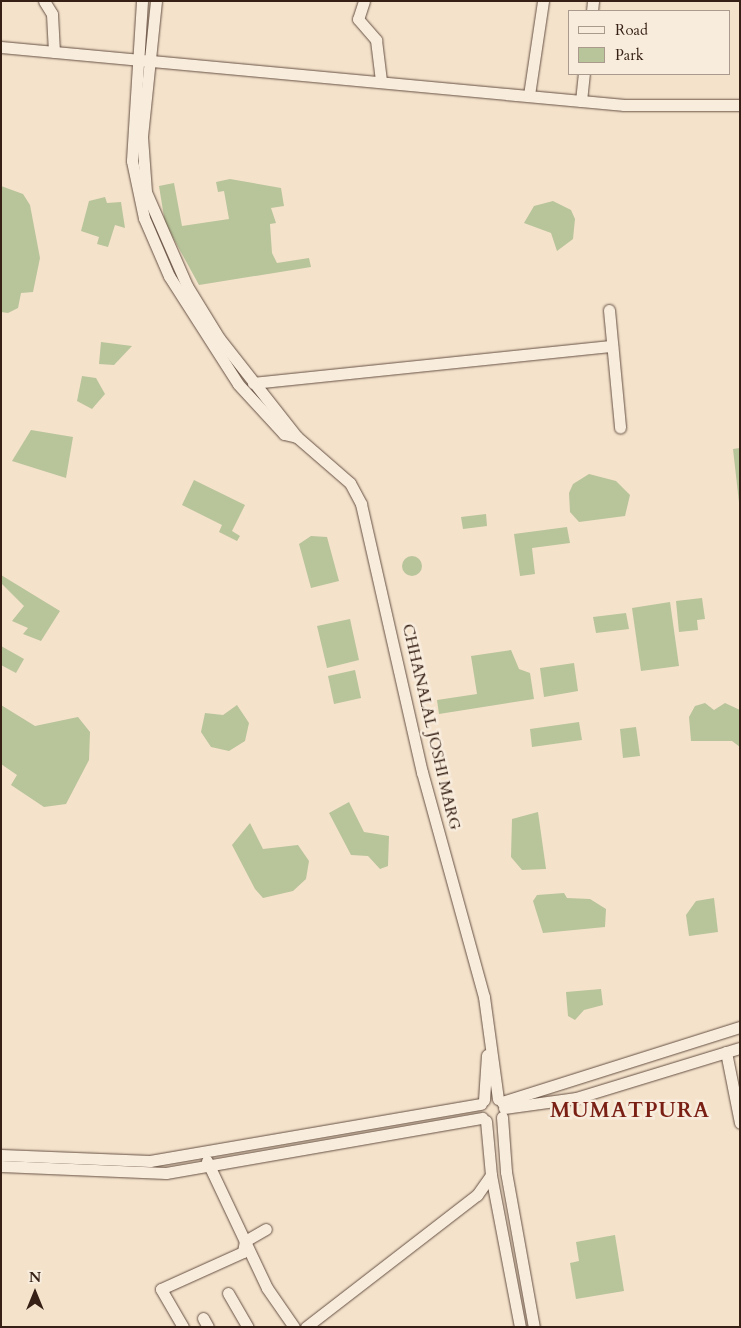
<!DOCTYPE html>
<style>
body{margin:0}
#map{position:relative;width:741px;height:1328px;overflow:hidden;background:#f4e2cb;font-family:Cardo,serif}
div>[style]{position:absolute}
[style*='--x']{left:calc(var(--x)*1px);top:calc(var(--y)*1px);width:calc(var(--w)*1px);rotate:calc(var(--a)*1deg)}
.green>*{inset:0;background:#b8c49a}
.round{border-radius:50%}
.roads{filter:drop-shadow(0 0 1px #665042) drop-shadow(0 0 1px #665042)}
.minor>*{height:11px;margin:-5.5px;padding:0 5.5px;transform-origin:5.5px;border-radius:5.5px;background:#f8ecdd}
span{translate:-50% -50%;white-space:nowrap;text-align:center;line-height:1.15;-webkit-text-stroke:5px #f8ecdd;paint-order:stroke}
.street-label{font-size:16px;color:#362015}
.district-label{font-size:21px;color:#7a1f14;font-weight:700;letter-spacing:1px}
.frame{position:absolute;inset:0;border:2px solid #362015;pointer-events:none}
.legend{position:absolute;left:568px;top:10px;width:162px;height:65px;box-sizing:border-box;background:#f8ecdd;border:1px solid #aa9a8d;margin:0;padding:6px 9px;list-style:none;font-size:15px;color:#362015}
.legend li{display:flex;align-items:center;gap:10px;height:25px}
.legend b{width:25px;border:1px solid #aa9a8d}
.north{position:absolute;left:10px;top:1268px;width:50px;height:50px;-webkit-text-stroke:4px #f8ecdd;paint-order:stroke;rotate:0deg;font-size:14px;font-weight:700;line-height:20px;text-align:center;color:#362015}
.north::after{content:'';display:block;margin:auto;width:18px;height:22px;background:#362015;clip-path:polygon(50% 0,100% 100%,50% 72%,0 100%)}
</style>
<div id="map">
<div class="green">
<i style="clip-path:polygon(230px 179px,281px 188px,284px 206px,271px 208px,276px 223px,270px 224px,272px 253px,277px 263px,309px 258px,311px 267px,199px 285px,165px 223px,159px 186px,174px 183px,182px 226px,229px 219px,224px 191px,218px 192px,216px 182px)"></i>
<i style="clip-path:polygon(1px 186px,23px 194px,30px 205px,40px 258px,33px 292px,21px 293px,18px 308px,8px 313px,1px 312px)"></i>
<i style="clip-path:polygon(105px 197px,107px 203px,121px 202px,125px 228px,115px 225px,108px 247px,97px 244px,99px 237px,81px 231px,89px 201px)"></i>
<i style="clip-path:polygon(553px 201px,571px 210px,575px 219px,573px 239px,557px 251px,551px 233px,524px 223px,534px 206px)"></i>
<i style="clip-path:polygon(101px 342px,132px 346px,114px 365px,99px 364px)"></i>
<i style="clip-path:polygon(82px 376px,96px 378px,105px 394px,92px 409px,77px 401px)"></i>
<i style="clip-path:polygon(31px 430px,73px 437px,66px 478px,12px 461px)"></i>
<i style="clip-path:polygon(740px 448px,740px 511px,733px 449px)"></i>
<i style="clip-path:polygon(589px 474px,616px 481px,630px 495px,625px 516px,579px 522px,570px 512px,569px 493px,573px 484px)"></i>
<i style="clip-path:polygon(194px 480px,245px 505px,232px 531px,240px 536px,237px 541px,219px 532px,222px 525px,182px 505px)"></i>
<i style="clip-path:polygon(486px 514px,487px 526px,463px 529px,461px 517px)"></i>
<i style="clip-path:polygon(567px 527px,570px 543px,532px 548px,535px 574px,520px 576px,514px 534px)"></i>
<i style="clip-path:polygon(311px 536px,327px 537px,339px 581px,311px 588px,299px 544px)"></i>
<i class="round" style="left:402px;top:556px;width:20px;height:20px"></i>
<i style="clip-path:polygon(1px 575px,60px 611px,41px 641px,23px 634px,28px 628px,12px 621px,24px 606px,1px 583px)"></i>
<i style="clip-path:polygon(702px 598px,705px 619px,697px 620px,698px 630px,679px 632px,676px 601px)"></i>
<i style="clip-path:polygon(670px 602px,679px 666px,641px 671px,632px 608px)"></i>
<i style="clip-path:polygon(626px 613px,629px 629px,596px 633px,593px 617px)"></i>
<i style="clip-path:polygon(350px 619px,359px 660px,327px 668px,317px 626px)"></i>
<i style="clip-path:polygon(1px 646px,24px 659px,16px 673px,1px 665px)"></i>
<i style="clip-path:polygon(511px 650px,519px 669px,530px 673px,534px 699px,439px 714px,437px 700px,477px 694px,471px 656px)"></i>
<i style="clip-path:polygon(574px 663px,578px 691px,544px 697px,540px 668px)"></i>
<i style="clip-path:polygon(355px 670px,361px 698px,334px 704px,328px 676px)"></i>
<i style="clip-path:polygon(705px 703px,714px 710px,725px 703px,740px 710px,740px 747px,732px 741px,691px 741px,689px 717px,695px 706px)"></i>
<i style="clip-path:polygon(1px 705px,35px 726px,78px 717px,90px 732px,89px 760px,66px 804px,44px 807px,11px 785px,17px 775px,1px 764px)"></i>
<i style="clip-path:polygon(237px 705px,249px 723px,245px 741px,229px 751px,211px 747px,201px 732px,205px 713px,223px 715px)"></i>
<i style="clip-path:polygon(579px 722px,582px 740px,532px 747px,530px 729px)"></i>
<i style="clip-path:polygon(636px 727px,640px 756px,623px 758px,620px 729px)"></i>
<i style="clip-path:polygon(349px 802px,364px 832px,389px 836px,388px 866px,380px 869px,368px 856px,351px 855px,329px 813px)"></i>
<i style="clip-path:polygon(538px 812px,546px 869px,522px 870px,511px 857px,512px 819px)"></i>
<i style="clip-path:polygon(250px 823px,263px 849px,298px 845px,309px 861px,306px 879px,293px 891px,263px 898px,255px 889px,232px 845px)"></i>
<i style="clip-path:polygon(564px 893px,567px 898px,590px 899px,606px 909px,605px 927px,543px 933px,533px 901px,537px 895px)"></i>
<i style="clip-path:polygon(714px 898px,718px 932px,689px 936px,686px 915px,696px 901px)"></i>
<i style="clip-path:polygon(601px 989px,603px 1005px,584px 1010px,575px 1020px,568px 1016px,566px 992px)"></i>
<i style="clip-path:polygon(615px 1235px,624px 1291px,576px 1299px,570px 1263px,579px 1261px,576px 1242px)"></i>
</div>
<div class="roads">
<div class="minor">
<i style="--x:44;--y:1;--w:15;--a:58"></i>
<i style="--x:52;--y:14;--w:38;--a:87"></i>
<i style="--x:142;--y:1;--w:160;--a:93.6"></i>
<i style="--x:132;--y:161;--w:58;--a:78.1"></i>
<i style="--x:144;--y:218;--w:63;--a:66.7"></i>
<i style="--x:169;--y:276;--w:128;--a:57.4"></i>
<i style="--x:238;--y:384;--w:68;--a:47.4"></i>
<i style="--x:284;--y:434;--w:13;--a:13"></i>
<i style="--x:156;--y:1;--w:137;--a:95.9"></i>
<i style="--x:142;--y:137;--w:55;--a:85.8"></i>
<i style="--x:146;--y:192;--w:103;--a:66.4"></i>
<i style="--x:187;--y:286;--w:61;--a:58.4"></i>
<i style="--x:219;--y:338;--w:126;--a:51.8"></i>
<i style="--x:297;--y:437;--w:70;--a:41"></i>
<i style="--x:350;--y:483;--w:24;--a:62"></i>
<i style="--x:361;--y:504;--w:275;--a:77.2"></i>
<i style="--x:422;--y:772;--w:233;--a:74.6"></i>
<i style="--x:484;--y:997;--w:103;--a:82.2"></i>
<i style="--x:364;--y:1;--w:19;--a:108"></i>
<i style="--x:358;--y:19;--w:28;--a:49"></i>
<i style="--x:376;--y:40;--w:41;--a:83"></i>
<i style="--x:592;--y:11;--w:10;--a:-84"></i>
<i style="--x:1;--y:47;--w:626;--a:5.32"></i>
<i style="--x:624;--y:105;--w:116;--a:0"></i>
<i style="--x:529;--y:95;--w:95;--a:-81.5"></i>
<i style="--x:581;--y:101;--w:27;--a:-84"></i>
<i style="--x:609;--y:310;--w:118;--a:84.6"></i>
<i style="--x:253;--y:383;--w:361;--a:-5.9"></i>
<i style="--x:726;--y:1052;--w:72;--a:78.8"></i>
<i style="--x:484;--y:1100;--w:45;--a:-86.2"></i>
<i style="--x:502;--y:1102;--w:250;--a:-17.5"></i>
<i style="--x:504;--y:1108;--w:73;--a:-7.9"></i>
<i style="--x:576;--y:1098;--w:171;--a:-17"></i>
<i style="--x:502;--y:1117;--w:55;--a:85.8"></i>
<i style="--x:506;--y:1172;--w:158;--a:79.8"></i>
<i style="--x:486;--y:1121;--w:54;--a:84.7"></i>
<i style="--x:491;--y:1175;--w:155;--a:79.2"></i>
<i style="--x:1;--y:1155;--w:149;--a:2.3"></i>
<i style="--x:150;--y:1161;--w:336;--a:-9.8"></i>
<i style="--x:207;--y:1161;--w:140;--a:64.7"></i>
<i style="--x:267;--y:1288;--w:47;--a:55.3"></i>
<i style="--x:1;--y:1166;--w:165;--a:2.4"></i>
<i style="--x:166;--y:1173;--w:321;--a:-9.9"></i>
<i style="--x:228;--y:1293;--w:39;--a:60"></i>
<i style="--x:203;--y:1318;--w:10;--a:61"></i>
<i style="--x:183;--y:1327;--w:44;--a:-120.1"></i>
<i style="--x:161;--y:1289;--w:90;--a:-24.3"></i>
<i style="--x:243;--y:1252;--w:11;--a:-80"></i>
<i style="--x:245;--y:1241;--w:24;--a:-30"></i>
<i style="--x:306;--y:1327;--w:216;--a:-37.7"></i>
<i style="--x:477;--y:1195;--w:24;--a:-55"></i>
</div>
</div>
<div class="street-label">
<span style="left:431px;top:727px;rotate:77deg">CHHANALAL JOSHI MARG</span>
</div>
<div class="district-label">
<span style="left:630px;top:1111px">MUMATPURA</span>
</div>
<div class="frame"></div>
<ul class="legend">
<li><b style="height:6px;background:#f8ecdd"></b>Road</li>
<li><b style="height:14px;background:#b8c49a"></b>Park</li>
</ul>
<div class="north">N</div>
</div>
